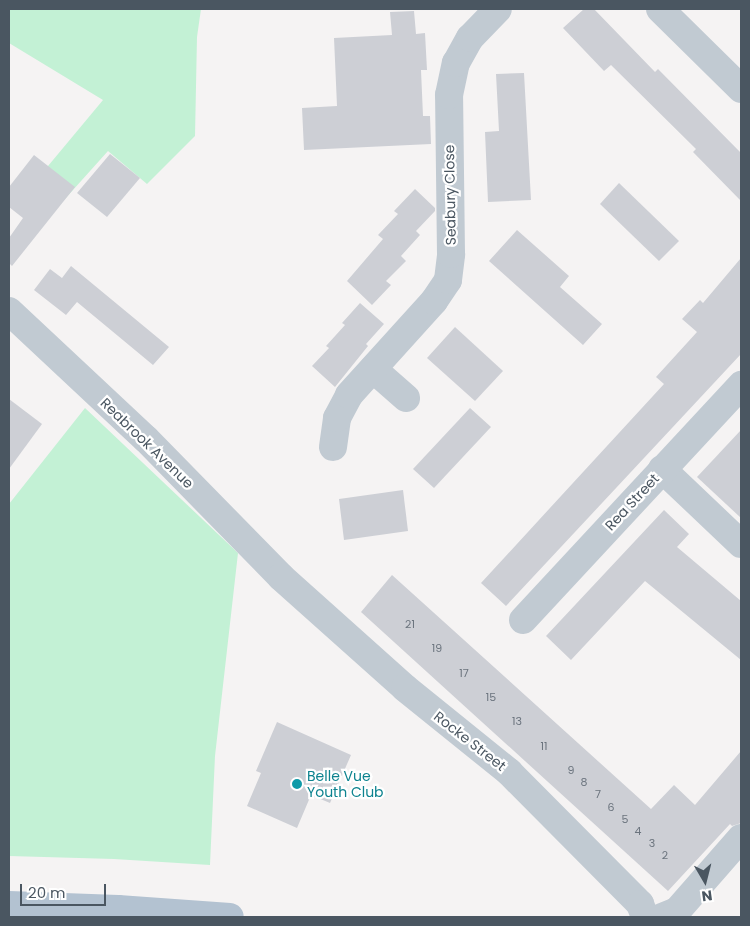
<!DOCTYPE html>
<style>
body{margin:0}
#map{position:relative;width:750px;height:926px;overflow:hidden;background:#f5f3f3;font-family:Poppins,sans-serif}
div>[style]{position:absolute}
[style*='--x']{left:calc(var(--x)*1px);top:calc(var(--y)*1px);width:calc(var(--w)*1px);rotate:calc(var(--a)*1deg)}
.green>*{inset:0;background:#c3f1d5}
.building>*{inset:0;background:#cdcfd5}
.street>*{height:28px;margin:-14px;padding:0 14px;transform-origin:14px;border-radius:14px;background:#c1cad2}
.primary>*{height:28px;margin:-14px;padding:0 14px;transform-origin:14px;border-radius:14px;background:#b3c2d1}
.dots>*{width:14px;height:14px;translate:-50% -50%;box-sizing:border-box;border:2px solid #fff;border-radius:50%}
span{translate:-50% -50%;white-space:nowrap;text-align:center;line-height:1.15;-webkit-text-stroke:4.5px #fff;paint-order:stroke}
.number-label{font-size:11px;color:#6b747e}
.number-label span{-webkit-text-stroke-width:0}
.street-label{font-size:14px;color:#4a5661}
.culture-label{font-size:14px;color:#0d838f}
.left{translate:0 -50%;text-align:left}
.frame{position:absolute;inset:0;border:10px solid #4a5661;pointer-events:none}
.north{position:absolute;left:680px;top:856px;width:50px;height:50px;-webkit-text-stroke:4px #fff;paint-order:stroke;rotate:172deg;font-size:14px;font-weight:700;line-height:20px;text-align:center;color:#4a5661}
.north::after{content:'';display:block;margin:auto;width:18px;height:22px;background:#4a5661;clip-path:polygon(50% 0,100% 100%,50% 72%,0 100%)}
.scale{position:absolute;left:20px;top:884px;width:86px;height:22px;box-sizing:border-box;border:2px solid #4a5661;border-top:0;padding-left:6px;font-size:15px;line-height:18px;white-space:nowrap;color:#4a5661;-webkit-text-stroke:4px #fff;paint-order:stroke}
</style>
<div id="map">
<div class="green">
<i style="clip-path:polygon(9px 9px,201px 9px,197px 37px,195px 136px,147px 184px,108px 151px,64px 200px,38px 178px,103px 100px,9px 43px)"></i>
<i style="clip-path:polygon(85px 408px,238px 553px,215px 756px,210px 865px,114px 859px,9px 856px,9px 504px)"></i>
</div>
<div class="building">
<i style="clip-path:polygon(584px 9px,594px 9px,655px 72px,658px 69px,741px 153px,741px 201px,693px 152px,696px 149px,611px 65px,604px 71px,563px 28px)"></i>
<i style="clip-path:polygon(414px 11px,416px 34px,425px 33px,427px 70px,421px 70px,423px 116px,430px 116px,431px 144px,304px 150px,302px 108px,337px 106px,334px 38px,392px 35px,390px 12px)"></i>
<i style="clip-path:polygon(524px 73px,531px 200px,488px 202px,485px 132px,499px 131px,496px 74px)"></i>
<i style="clip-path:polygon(110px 154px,140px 178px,107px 217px,77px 193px)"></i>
<i style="clip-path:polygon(34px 155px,75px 187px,12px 266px,9px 263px,9px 238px,23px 218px,9px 207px,9px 187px)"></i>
<i style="clip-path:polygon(619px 183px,679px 241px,659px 261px,600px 204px)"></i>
<i style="clip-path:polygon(415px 189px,435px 208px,435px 211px,416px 231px,420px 235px,401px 256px,406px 261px,386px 281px,391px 285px,372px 305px,347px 281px,383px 239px,378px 235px,398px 214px,394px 211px)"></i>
<i style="clip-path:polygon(517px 230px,569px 276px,560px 287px,602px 324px,583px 345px,489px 261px)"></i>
<i style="clip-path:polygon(741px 258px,741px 354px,506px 606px,481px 583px,664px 384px,656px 377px,697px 332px,682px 319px,700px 300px,703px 303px)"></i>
<i style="clip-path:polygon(71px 266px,169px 347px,153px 365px,77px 302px,66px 315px,34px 290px,50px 269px,62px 278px)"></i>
<i style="clip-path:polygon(360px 303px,384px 324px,366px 344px,368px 346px,335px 387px,312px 366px,329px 348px,326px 346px,345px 325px,342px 323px)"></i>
<i style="clip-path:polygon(455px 327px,503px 371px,475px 401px,427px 358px)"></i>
<i style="clip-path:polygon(9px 399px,42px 424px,9px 469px)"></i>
<i style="clip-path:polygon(470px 408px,491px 427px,434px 488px,413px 469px)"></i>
<i style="clip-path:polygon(741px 430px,741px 518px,697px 477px)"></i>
<i style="clip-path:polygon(403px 490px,408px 531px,344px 540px,339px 499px)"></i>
<i style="clip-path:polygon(664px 510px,689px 534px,677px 547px,741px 601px,741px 660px,645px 581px,571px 660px,546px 636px)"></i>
<i style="clip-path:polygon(392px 575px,651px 809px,674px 785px,695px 805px,741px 751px,741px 823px,732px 826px,730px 824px,668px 891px,361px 612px)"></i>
<i style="clip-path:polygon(277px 722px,351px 755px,330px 803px,311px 795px,297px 828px,247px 806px,261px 773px,256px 771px)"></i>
</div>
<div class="street">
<i style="--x:660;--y:9;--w:114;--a:44.6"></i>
<i style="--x:9;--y:311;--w:187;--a:43.1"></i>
<i style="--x:146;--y:439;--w:193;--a:45.6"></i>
<i style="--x:281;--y:577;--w:166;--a:41.8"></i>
<i style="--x:405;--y:688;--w:134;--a:38.9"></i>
<i style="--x:509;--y:772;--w:186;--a:45.2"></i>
<i style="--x:640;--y:904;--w:14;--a:69"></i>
<i style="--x:373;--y:369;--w:44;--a:41.3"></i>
<i style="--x:333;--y:447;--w:29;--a:-82"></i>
<i style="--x:337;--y:418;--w:26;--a:-62"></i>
<i style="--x:349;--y:395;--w:127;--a:-47.9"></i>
<i style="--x:434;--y:301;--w:25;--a:-56"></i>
<i style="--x:448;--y:280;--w:26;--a:-83"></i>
<i style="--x:451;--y:254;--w:159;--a:-90.7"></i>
<i style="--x:449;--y:95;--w:33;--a:-78"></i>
<i style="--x:456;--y:63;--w:29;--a:-61"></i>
<i style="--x:470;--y:38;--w:40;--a:-46"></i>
<i style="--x:662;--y:469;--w:109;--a:43.5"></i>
<i style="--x:523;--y:620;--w:321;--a:-47.1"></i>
<i style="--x:662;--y:917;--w:16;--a:-22"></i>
<i style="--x:677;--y:911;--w:97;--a:-48.8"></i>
</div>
<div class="primary">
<i style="--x:9;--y:905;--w:109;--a:2.1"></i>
<i style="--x:118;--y:909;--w:112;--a:4.1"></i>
</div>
<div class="dots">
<i style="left:297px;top:784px;background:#0f9aa8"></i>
</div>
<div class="number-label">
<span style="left:410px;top:624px">21</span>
<span style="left:437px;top:648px">19</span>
<span style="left:464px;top:673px">17</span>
<span style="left:491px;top:697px">15</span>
<span style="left:517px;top:721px">13</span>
<span style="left:544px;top:746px">11</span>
<span style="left:571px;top:770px">9</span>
<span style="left:584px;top:782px">8</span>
<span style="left:598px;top:794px">7</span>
<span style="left:611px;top:807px">6</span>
<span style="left:625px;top:819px">5</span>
<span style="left:638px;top:831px">4</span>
<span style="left:652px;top:843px">3</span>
<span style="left:665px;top:855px">2</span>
</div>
<div class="street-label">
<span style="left:450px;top:195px;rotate:-91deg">Seabury Close</span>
<span style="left:147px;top:443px;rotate:44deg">Reabrook Avenue</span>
<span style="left:632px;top:502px;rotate:-47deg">Rea Street</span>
<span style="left:470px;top:741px;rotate:38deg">Rocke Street</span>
</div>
<div class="culture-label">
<span class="left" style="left:307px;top:784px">Belle Vue<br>Youth Club</span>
</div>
<div class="frame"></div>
<div class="north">N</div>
<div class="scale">20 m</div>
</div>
